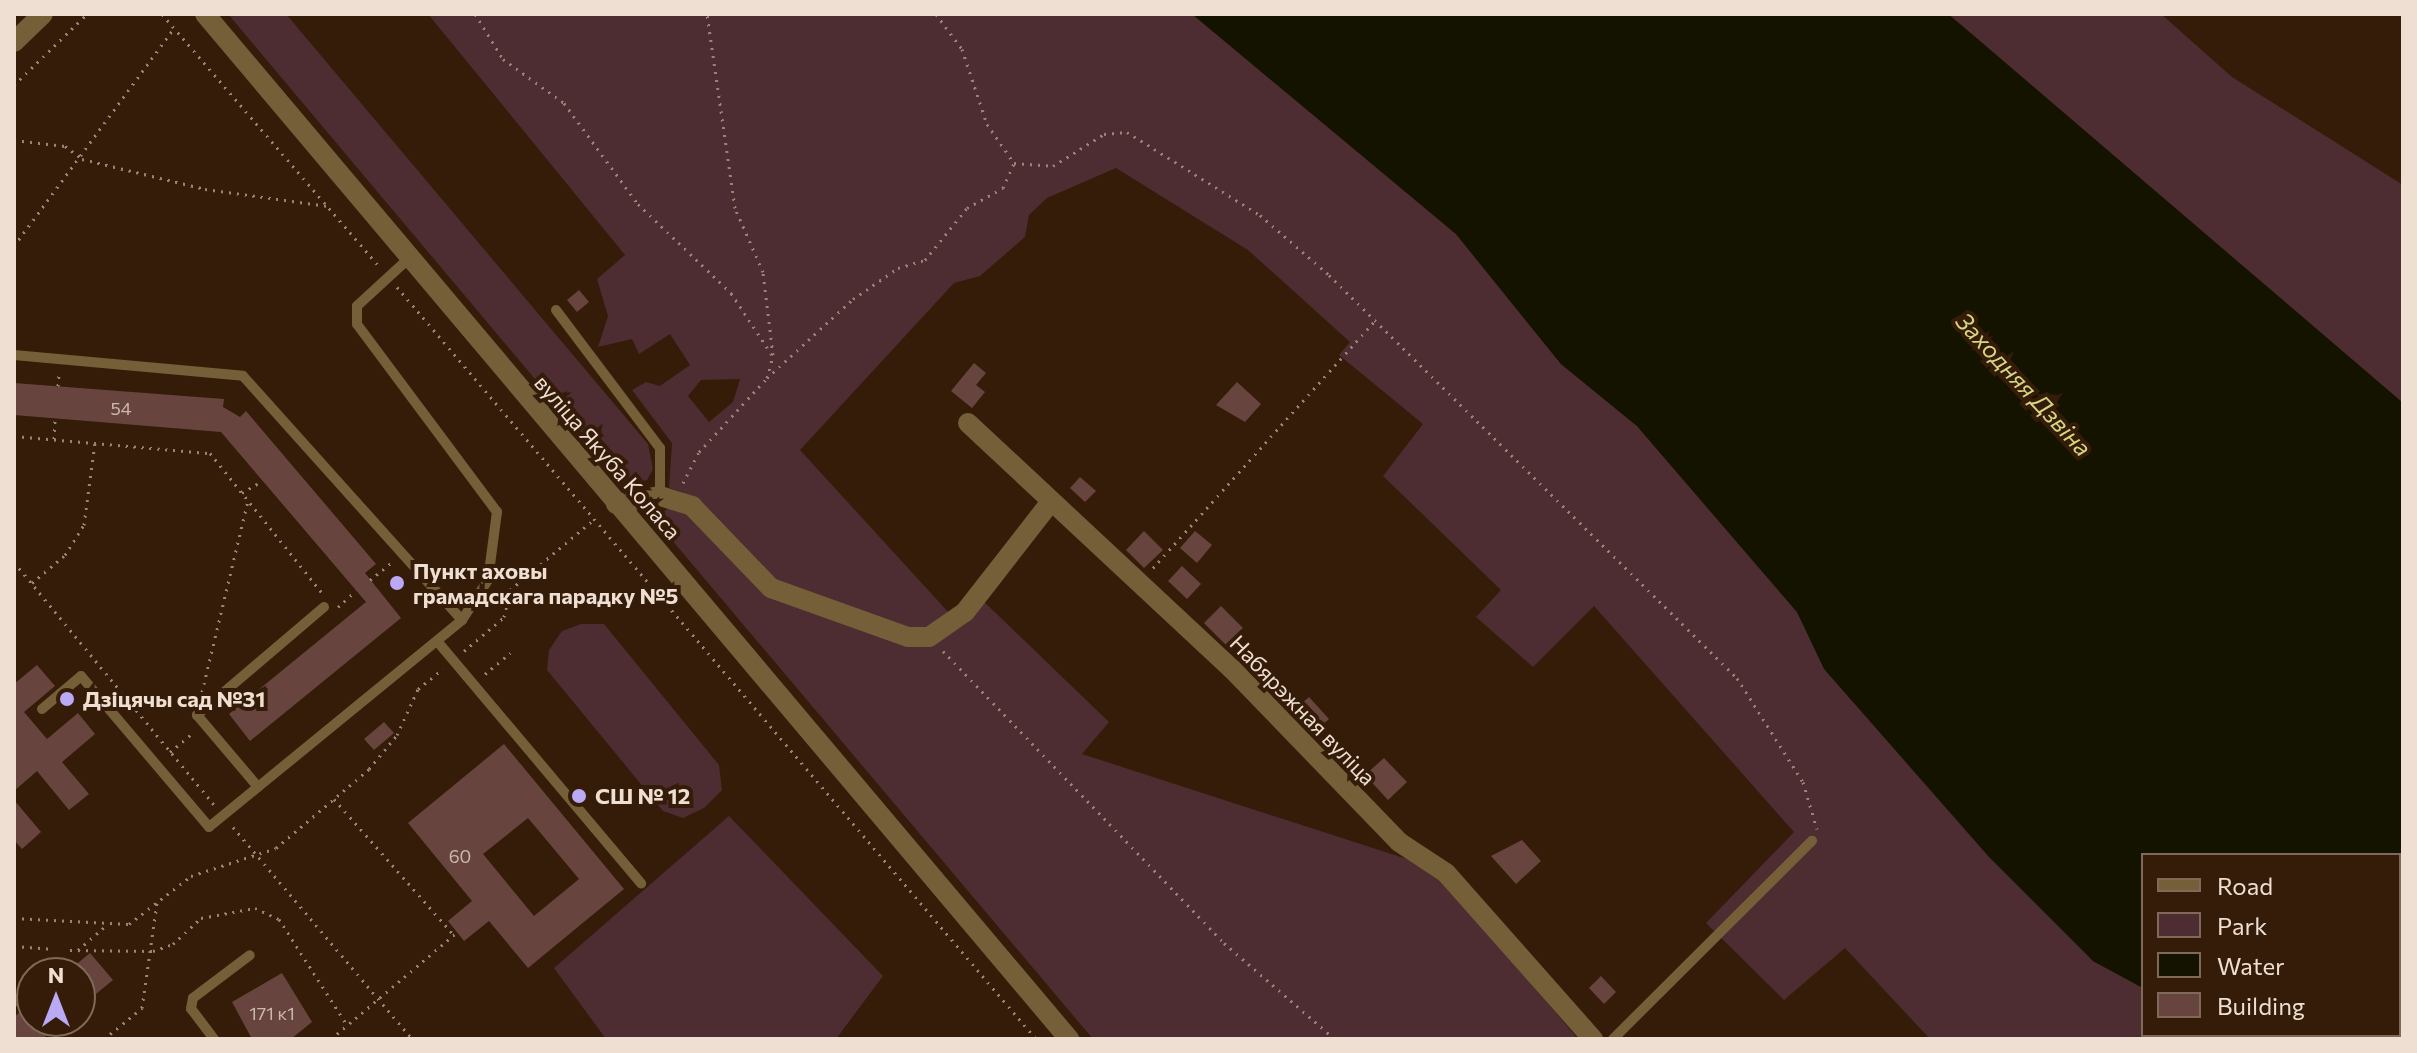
<!DOCTYPE html>
<meta charset="utf-8">
<style>
body{margin:0}
#map{position:relative;width:2417px;height:1053px;overflow:hidden;background:#341c08;font-family:Commissioner,sans-serif}
div>[style]{position:absolute}
[style*='--x']{left:calc(var(--x)*1px);top:calc(var(--y)*1px);width:calc(var(--w)*1px);rotate:calc(var(--a)*1deg)}
.green>*{inset:0;background:#4d2c32}
.water>*{inset:0;background:#141300}
.building>*{inset:0;background:#67453e}
.path>*{height:3px;margin-top:-1.5px;transform-origin:0;background:repeating-linear-gradient(90deg,#998575 0 2px,transparent 0 8px)}
.service>*{height:10px;margin:-5px;padding:0 5px;transform-origin:5px;border-radius:5px;background:#745f38}
.minor>*{height:20px;margin:-10px;padding:0 10px;transform-origin:10px;border-radius:10px;background:#745f38}
.tertiary>*{height:20px;margin:-10px;padding:0 10px;transform-origin:10px;border-radius:10px;background:#745f38}
.dots>*{width:22px;height:22px;translate:-50% -50%;box-sizing:border-box;border:4px solid #341c08;border-radius:50%}
span{translate:-50% -50%;white-space:nowrap;text-align:center;line-height:1.15;-webkit-text-stroke:8px #341c08;paint-order:stroke}
.number-label{font-size:18px;color:#cdb8ae}
.number-label span{-webkit-text-stroke-width:0}
.street-label{font-size:22px;color:#efdfd3}
.poi-label{font-size:22px;color:#efdfd3;font-weight:700}
.left{translate:0 -50%;text-align:left}
.water-label{font-size:24px;color:#d7d681;font-style:italic}
.frame{position:absolute;inset:0;border:16px solid #efdfd3;pointer-events:none}
.legend{position:absolute;left:2141px;top:853px;width:260px;height:184px;box-sizing:border-box;background:#341c08;border:2px solid #7f6a59;margin:0;padding:10px 14px;list-style:none;font-size:24px;color:#efdfd3}
.legend li{display:flex;align-items:center;gap:16px;height:40px}
.legend b{width:40px;border:2px solid #7f6a59}
.north{position:absolute;left:16px;top:957px;width:80px;height:80px;box-sizing:border-box;background:#341c08;border:2px solid #7f6a59;border-radius:50%;rotate:0deg;font-size:22px;font-weight:700;line-height:32px;text-align:center;color:#efdfd3}
.north::after{content:'';display:block;margin:auto;width:28px;height:36px;background:#baaaf6;clip-path:polygon(50% 0,100% 100%,50% 72%,0 100%)}
</style>
<div id="map">
<div class="green">
<i style="clip-path:polygon(228px 14px,286px 14px,648px 444px,653px 469px,647px 480px,624px 485px)"></i>
<i style="clip-path:polygon(evenodd,428px 14px,1192px 14px,1456px 234px,1561px 364px,1637px 426px,1797px 612px,1825px 669px,2093px 961px,2143px 988px,2143px 1035px,2198px 1039px,1930px 1039px,1845px 948px,1784px 1000px,1706px 923px,1794px 832px,1594px 606px,1533px 667px,1476px 617px,1501px 590px,1383px 476px,1423px 424px,1339px 355px,1350px 342px,1248px 250px,1116px 168px,1047px 198px,1029px 215px,1025px 237px,980px 276px,954px 283px,800px 450px,950px 614px,975px 593px,1109px 722px,1082px 754px,1407px 859px,1449px 887px,1578px 1039px,1093px 1039px,655px 520px,685px 493px,669px 488px,672px 443px,632px 390px,646px 382px,660px 386px,690px 365px,670px 334px,639px 354px,632px 339px,598px 347px,608px 316px,597px 279px,625px 255px,428px 14px,740px 379px,733px 402px,709px 422px,688px 396px,701px 380px,740px 379px)"></i>
<i style="clip-path:polygon(1948px 14px,2161px 14px,2232px 77px,2403px 185px,2403px 403px)"></i>
<i style="clip-path:polygon(581px 624px,604px 624px,719px 765px,722px 790px,704px 808px,683px 818px,663px 811px,547px 670px,549px 650px,562px 631px)"></i>
<i style="clip-path:polygon(729px 816px,883px 976px,836px 1039px,606px 1039px,554px 968px)"></i>
</div>
<div class="water">
<i style="clip-path:polygon(1192px 14px,1948px 14px,1973px 35px,2403px 403px,2403px 1039px,2193px 1035px,2399px 1035px,2399px 855px,2143px 855px,2143px 988px,2093px 961px,1989px 857px,1824px 669px,1797px 612px,1637px 426px,1561px 364px,1456px 234px)"></i>
</div>
<div class="building">
<i style="clip-path:polygon(579px 290px,589px 302px,577px 312px,567px 300px)"></i>
<i style="clip-path:polygon(974px 363px,986px 373px,976px 385px,985px 392px,972px 408px,951px 391px)"></i>
<i style="clip-path:polygon(1237px 382px,1261px 404px,1245px 422px,1216px 405px)"></i>
<i style="clip-path:polygon(14px 383px,224px 399px,223px 407px,240px 417px,246px 411px,376px 564px,365px 573px,401px 618px,250px 741px,229px 714px,366px 602px,221px 432px,14px 415px)"></i>
<i style="clip-path:polygon(1080px 477px,1096px 491px,1085px 502px,1070px 488px)"></i>
<i style="clip-path:polygon(1144px 531px,1163px 550px,1144px 568px,1126px 550px)"></i>
<i style="clip-path:polygon(1195px 531px,1212px 545px,1197px 563px,1180px 548px)"></i>
<i style="clip-path:polygon(1182px 566px,1201px 584px,1187px 599px,1168px 581px)"></i>
<i style="clip-path:polygon(1221px 606px,1243px 628px,1226px 645px,1204px 623px)"></i>
<i style="clip-path:polygon(37px 665px,55px 686px,24px 712px,47px 739px,78px 713px,95px 734px,62px 762px,89px 794px,69px 810px,37px 771px,14px 791px,14px 684px)"></i>
<i style="clip-path:polygon(1309px 697px,1329px 719px,1314px 732px,1294px 710px)"></i>
<i style="clip-path:polygon(384px 722px,394px 733px,374px 750px,364px 739px)"></i>
<i style="clip-path:polygon(evenodd,504px 744px,624px 889px,528px 968px,489px 921px,464px 941px,448px 921px,472px 901px,408px 823px,504px 744px,528px 818px,579px 879px,534px 916px,483px 854px,528px 818px)"></i>
<i style="clip-path:polygon(1384px 758px,1407px 782px,1388px 800px,1365px 775px)"></i>
<i style="clip-path:polygon(14px 800px,41px 832px,22px 849px,14px 840px)"></i>
<i style="clip-path:polygon(1522px 840px,1541px 861px,1516px 884px,1491px 856px)"></i>
<i style="clip-path:polygon(90px 953px,113px 980px,80px 1007px,80px 973px,66px 973px)"></i>
<i style="clip-path:polygon(282px 973px,312px 1022px,291px 1039px,252px 1039px,232px 1002px)"></i>
<i style="clip-path:polygon(1601px 976px,1616px 992px,1604px 1004px,1589px 988px)"></i>
<i style="clip-path:polygon(32px 1002px,32px 1021px,64px 1021px,42px 1039px,14px 1039px,14px 1017px)"></i>
</div>
<div class="path">
<i style="--x:162;--y:14;--w:333;--a:49.3"></i>
<i style="--x:475;--y:14;--w:53;--a:58.1"></i>
<i style="--x:503;--y:59;--w:75;--a:35.8"></i>
<i style="--x:564;--y:103;--w:125;--a:53.8"></i>
<i style="--x:638;--y:204;--w:129;--a:43.7"></i>
<i style="--x:731;--y:293;--w:74;--a:56.5"></i>
<i style="--x:936;--y:14;--w:44;--a:53.4"></i>
<i style="--x:962;--y:49;--w:79;--a:71.6"></i>
<i style="--x:987;--y:124;--w:47;--a:55.3"></i>
<i style="--x:1014;--y:163;--w:39;--a:4"></i>
<i style="--x:1053;--y:166;--w:60;--a:-32.1"></i>
<i style="--x:1104;--y:134;--w:23;--a:-5"></i>
<i style="--x:1127;--y:132;--w:157;--a:32"></i>
<i style="--x:1260;--y:215;--w:91;--a:41"></i>
<i style="--x:1329;--y:275;--w:573;--a:44.65"></i>
<i style="--x:1737;--y:678;--w:123;--a:57.6"></i>
<i style="--x:1803;--y:782;--w:49;--a:73.4"></i>
<i style="--x:14;--y:85;--w:102;--a:-44.2"></i>
<i style="--x:14;--y:140;--w:51;--a:6.7"></i>
<i style="--x:65;--y:146;--w:21;--a:37"></i>
<i style="--x:82;--y:159;--w:127;--a:13.7"></i>
<i style="--x:205;--y:189;--w:124;--a:7.9"></i>
<i style="--x:14;--y:246;--w:270;--a:-53.7"></i>
<i style="--x:397;--y:287;--w:987;--a:49.64"></i>
<i style="--x:767;--y:378;--w:117;--a:-42.6"></i>
<i style="--x:853;--y:299;--w:55;--a:-34.6"></i>
<i style="--x:898;--y:268;--w:28;--a:-17"></i>
<i style="--x:925;--y:260;--w:67;--a:-51.1"></i>
<i style="--x:967;--y:208;--w:41;--a:-29.1"></i>
<i style="--x:1003;--y:188;--w:27;--a:-66"></i>
<i style="--x:58;--y:386;--w:12;--a:-85"></i>
<i style="--x:14;--y:436;--w:197;--a:5"></i>
<i style="--x:210;--y:453;--w:179;--a:51.3"></i>
<i style="--x:54;--y:439;--w:20;--a:-87"></i>
<i style="--x:683;--y:483;--w:35;--a:-63"></i>
<i style="--x:699;--y:452;--w:100;--a:-47.4"></i>
<i style="--x:767;--y:378;--w:24;--a:-75"></i>
<i style="--x:773;--y:355;--w:84;--a:-96.9"></i>
<i style="--x:763;--y:272;--w:70;--a:-113.6"></i>
<i style="--x:735;--y:208;--w:196;--a:-98.2"></i>
<i style="--x:242;--y:493;--w:23;--a:-31"></i>
<i style="--x:14;--y:562;--w:316;--a:50.5"></i>
<i style="--x:1153;--y:568;--w:332;--a:-48.1"></i>
<i style="--x:370;--y:580;--w:28;--a:-39"></i>
<i style="--x:32;--y:583;--w:43;--a:-40.3"></i>
<i style="--x:65;--y:555;--w:36;--a:-58"></i>
<i style="--x:84;--y:525;--w:83;--a:-82.4"></i>
<i style="--x:338;--y:607;--w:24;--a:-42"></i>
<i style="--x:464;--y:651;--w:52;--a:-40.4"></i>
<i style="--x:504;--y:617;--w:28;--a:-77"></i>
<i style="--x:510;--y:590;--w:109;--a:-40.1"></i>
<i style="--x:943;--y:651;--w:405;--a:46.1"></i>
<i style="--x:1224;--y:943;--w:147;--a:40.9"></i>
<i style="--x:485;--y:674;--w:33;--a:-40"></i>
<i style="--x:202;--y:692;--w:196;--a:-76.5"></i>
<i style="--x:170;--y:752;--w:31;--a:-40"></i>
<i style="--x:334;--y:799;--w:181;--a:48.6"></i>
<i style="--x:233;--y:827;--w:277;--a:49.8"></i>
<i style="--x:14;--y:918;--w:115;--a:3"></i>
<i style="--x:129;--y:924;--w:78;--a:-37.7"></i>
<i style="--x:191;--y:876;--w:89;--a:-18.2"></i>
<i style="--x:276;--y:848;--w:122;--a:-40.3"></i>
<i style="--x:369;--y:769;--w:44;--a:-50.5"></i>
<i style="--x:397;--y:735;--w:51;--a:-65.5"></i>
<i style="--x:418;--y:689;--w:32;--a:-39"></i>
<i style="--x:14;--y:946;--w:40;--a:4.3"></i>
<i style="--x:70;--y:950;--w:83;--a:0.7"></i>
<i style="--x:153;--y:951;--w:21;--a:-19"></i>
<i style="--x:173;--y:944;--w:38;--a:-43"></i>
<i style="--x:201;--y:918;--w:55;--a:-10.5"></i>
<i style="--x:255;--y:908;--w:26;--a:25"></i>
<i style="--x:279;--y:919;--w:126;--a:57.3"></i>
<i style="--x:78;--y:950;--w:37;--a:-41"></i>
<i style="--x:104;--y:1039;--w:49;--a:-39.2"></i>
<i style="--x:142;--y:1008;--w:106;--a:-81.9"></i>
<i style="--x:331;--y:1039;--w:165;--a:-40.3"></i>
</div>
<div class="service">
<i style="--x:556;--y:310;--w:173;--a:53"></i>
<i style="--x:660;--y:448;--w:48;--a:90"></i>
<i style="--x:14;--y:355;--w:230;--a:5.2"></i>
<i style="--x:243;--y:376;--w:328;--a:48.1"></i>
<i style="--x:324;--y:607;--w:167;--a:139.6"></i>
<i style="--x:197;--y:715;--w:94;--a:49.7"></i>
<i style="--x:258;--y:787;--w:264;--a:-39.3"></i>
<i style="--x:462;--y:620;--w:48;--a:-57"></i>
<i style="--x:488;--y:580;--w:69;--a:-82.5"></i>
<i style="--x:497;--y:512;--w:234;--a:-126.7"></i>
<i style="--x:357;--y:324;--w:18;--a:-90"></i>
<i style="--x:357;--y:306;--w:68;--a:-42.6"></i>
<i style="--x:437;--y:641;--w:317;--a:49.9"></i>
<i style="--x:42;--y:709;--w:51;--a:-40.2"></i>
<i style="--x:81;--y:676;--w:198;--a:49.7"></i>
<i style="--x:209;--y:827;--w:63;--a:-39.2"></i>
<i style="--x:49;--y:973;--w:15;--a:-42"></i>
<i style="--x:14;--y:1002;--w:23;--a:-40"></i>
<i style="--x:214;--y:1039;--w:38;--a:-127"></i>
<i style="--x:191;--y:1009;--w:11;--a:-80"></i>
<i style="--x:193;--y:998;--w:71;--a:-37"></i>
<i style="--x:1613;--y:1039;--w:281;--a:-44.9"></i>
</div>
<div class="minor">
<i style="--x:968;--y:423;--w:361;--a:43"></i>
<i style="--x:1232;--y:669;--w:240;--a:46"></i>
<i style="--x:1399;--y:842;--w:56;--a:33.4"></i>
<i style="--x:1446;--y:873;--w:222;--a:48.5"></i>
<i style="--x:616;--y:504;--w:45;--a:-10.3"></i>
<i style="--x:660;--y:496;--w:34;--a:17"></i>
<i style="--x:692;--y:506;--w:114;--a:46.1"></i>
<i style="--x:771;--y:588;--w:145;--a:19.7"></i>
<i style="--x:908;--y:637;--w:21;--a:0"></i>
<i style="--x:929;--y:637;--w:44;--a:-34.8"></i>
<i style="--x:965;--y:612;--w:138;--a:-52.1"></i>
</div>
<div class="tertiary">
<i style="--x:205;--y:14;--w:1341;--a:49.87"></i>
<i style="--x:14;--y:42;--w:40;--a:-44"></i>
</div>
<div class="dots">
<i style="left:397px;top:583px;background:#baaaf6"></i>
<i style="left:67px;top:699px;background:#baaaf6"></i>
<i style="left:579px;top:796px;background:#baaaf6"></i>
</div>
<div class="number-label">
<span style="left:121px;top:408px">54</span>
<span style="left:460px;top:856px">60</span>
<span style="left:272px;top:1013px">171 к1</span>
</div>
<div class="street-label">
<span style="left:608px;top:457px;rotate:49deg">вуліца Якуба Коласа</span>
<span style="left:1303px;top:710px;rotate:46deg">Набярэжная вуліца</span>
</div>
<div class="poi-label">
<span class="left" style="left:413px;top:583px">Пункт аховы<br>грамадскага парадку №5</span>
<span class="left" style="left:83px;top:699px">Дзіцячы сад №31</span>
<span class="left" style="left:595px;top:796px">СШ № 12</span>
</div>
<div class="water-label">
<span style="left:2024px;top:384px;rotate:47deg">Заходняя Дзвіна</span>
</div>
<div class="frame"></div>
<ul class="legend">
<li><b style="height:10px;background:#745f38"></b>Road</li>
<li><b style="height:22px;background:#4d2c32"></b>Park</li>
<li><b style="height:22px;background:#141300"></b>Water</li>
<li><b style="height:22px;background:#67453e"></b>Building</li>
</ul>
<div class="north">N</div>
</div>
